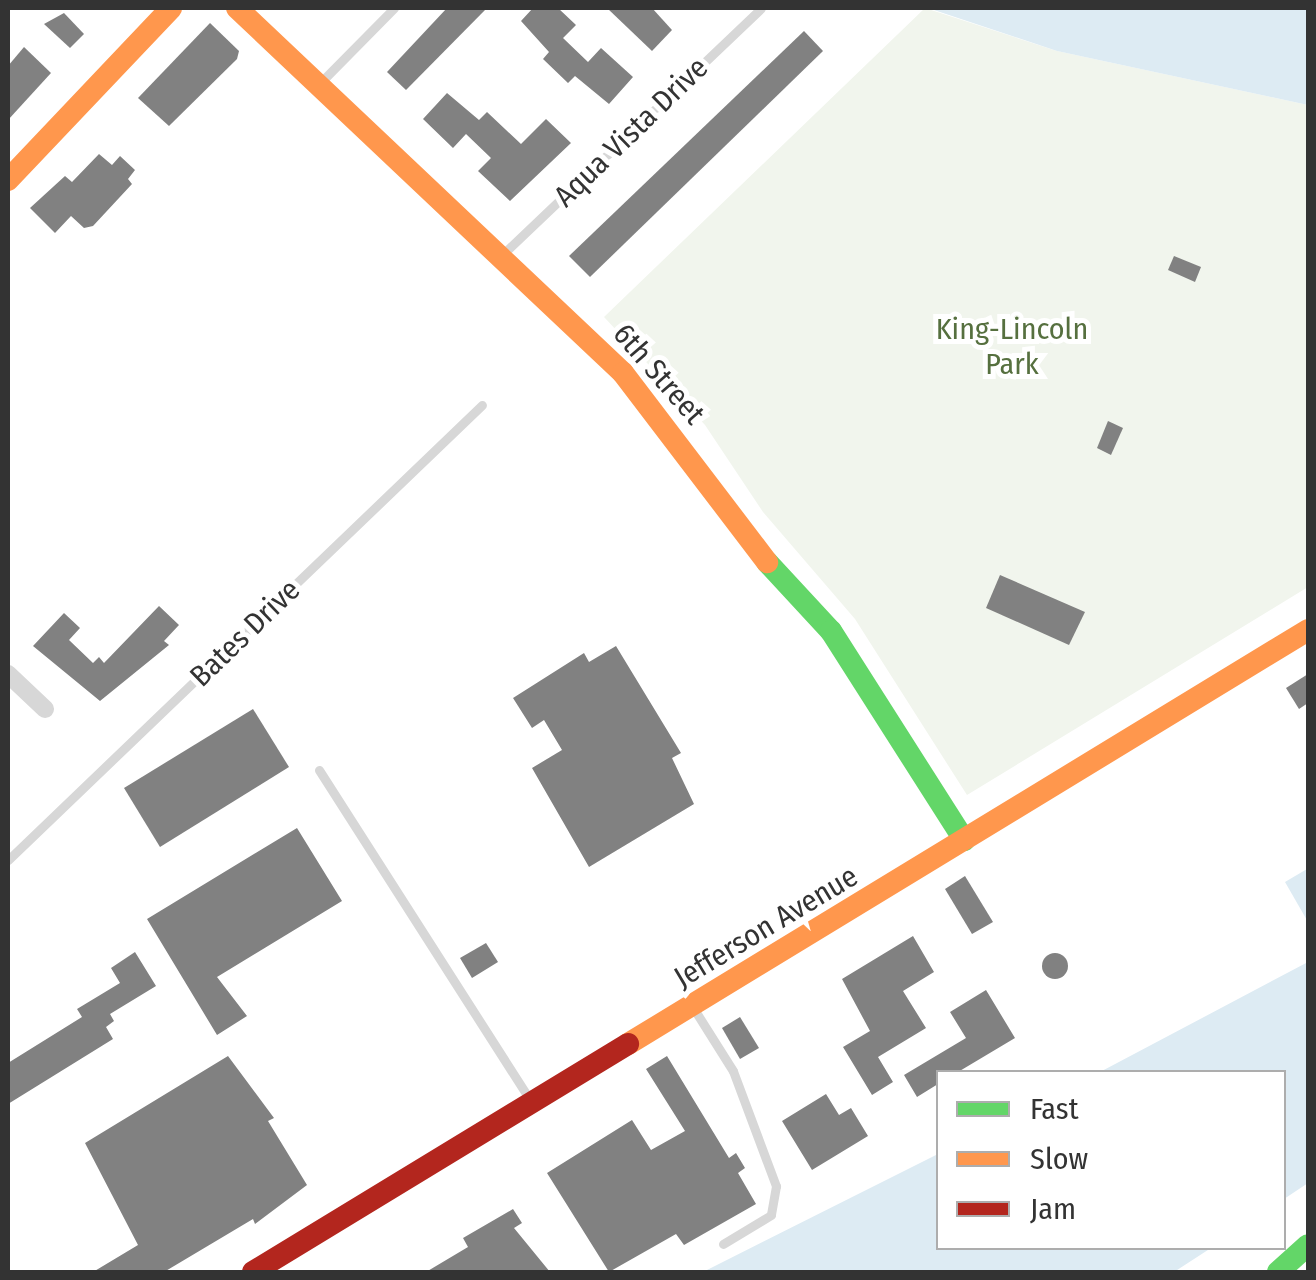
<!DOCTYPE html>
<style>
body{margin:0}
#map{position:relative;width:1316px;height:1280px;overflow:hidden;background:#fff;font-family:"Fira Sans Condensed",sans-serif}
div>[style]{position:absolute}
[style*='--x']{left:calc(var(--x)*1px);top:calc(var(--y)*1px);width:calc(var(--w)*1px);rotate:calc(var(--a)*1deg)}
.green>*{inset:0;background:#f1f5ed}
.water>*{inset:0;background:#ddebf3}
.building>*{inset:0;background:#818181}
.round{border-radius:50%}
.lane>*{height:9px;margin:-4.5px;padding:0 4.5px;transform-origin:4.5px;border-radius:4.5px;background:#d7d7d7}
.street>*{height:18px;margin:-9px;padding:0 9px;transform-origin:9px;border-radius:9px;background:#d7d7d7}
.fast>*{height:22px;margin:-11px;padding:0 11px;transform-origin:11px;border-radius:11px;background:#63d668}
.slow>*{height:22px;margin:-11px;padding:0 11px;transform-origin:11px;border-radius:11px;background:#ff974d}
.jam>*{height:22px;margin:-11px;padding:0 11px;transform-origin:11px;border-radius:11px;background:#b3261e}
span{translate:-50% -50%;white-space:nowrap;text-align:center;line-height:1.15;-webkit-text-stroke:10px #fff;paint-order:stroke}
.street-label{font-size:30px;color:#333}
.park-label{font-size:30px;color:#56703f}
.frame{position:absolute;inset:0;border:10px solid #333;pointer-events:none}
.legend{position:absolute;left:936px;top:1070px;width:350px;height:180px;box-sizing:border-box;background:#fff;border:2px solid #adadad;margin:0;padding:12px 18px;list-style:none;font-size:30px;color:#333}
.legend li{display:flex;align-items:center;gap:20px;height:50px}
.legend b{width:50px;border:2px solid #adadad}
</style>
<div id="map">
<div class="green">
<i style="clip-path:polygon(925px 8px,1057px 51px,1308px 105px,1308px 587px,967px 795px,855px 619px,763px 512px,705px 425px,604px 317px)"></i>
</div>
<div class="water">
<i style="clip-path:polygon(928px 8px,1308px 8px,1308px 105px,1057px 51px)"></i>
<i style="clip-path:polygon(1307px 869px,1308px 871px,1308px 922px,1285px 882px)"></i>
<i style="clip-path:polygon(1308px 962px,1308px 1183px,1284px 1199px,1284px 1072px,1100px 1072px)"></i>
<i style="clip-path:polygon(938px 1154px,938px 1248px,1211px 1248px,1174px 1272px,703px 1272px)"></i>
</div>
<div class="building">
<i style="clip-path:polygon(447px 8px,487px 8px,406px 90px,387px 72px)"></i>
<i style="clip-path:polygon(533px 8px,558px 8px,576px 25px,563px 38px,588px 62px,601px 48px,633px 77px,609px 104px,575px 76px,568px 83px,543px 59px,549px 52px,521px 21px)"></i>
<i style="clip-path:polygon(607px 8px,652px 8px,672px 30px,652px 51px)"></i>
<i style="clip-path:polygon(64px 13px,84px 34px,70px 48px,44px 24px)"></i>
<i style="clip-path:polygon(210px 23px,239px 51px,237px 59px,169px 126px,138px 98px)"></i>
<i style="clip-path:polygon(804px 31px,823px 51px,590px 277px,569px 256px)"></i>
<i style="clip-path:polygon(24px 47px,51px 73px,8px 120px,8px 66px)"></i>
<i style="clip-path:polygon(447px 93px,479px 120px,487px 112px,521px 144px,546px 119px,571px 143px,510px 201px,478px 171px,491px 158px,466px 134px,453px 148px,423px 119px)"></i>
<i style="clip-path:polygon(99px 154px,112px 165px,120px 156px,135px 170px,128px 179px,132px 184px,93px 226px,84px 228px,71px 216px,55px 233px,30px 208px,65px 176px,72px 182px)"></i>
<i style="clip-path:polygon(1174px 256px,1201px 267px,1195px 282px,1168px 270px)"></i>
<i style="clip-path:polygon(1108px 421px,1123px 428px,1111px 455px,1097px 448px)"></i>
<i style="clip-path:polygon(1000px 575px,1085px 612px,1069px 645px,986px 608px)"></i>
<i style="clip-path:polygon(159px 606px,179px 625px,164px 641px,169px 645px,100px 701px,33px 646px,64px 613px,80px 628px,69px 640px,93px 663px,99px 657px,104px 663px)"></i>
<i style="clip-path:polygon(616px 646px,681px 753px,672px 758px,694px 804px,589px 867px,532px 768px,562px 750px,544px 720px,532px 728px,513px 698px,584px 653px,589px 662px)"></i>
<i style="clip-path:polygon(1308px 674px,1308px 703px,1299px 709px,1286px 688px)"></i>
<i style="clip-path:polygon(253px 709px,289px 767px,160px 847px,124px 788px)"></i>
<i style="clip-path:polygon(297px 828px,342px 901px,217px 977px,247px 1016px,217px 1035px,147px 919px)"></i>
<i style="clip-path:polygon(965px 876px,993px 922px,972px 934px,945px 889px)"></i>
<i style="clip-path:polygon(913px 936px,934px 972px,903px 991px,926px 1028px,878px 1057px,893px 1082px,872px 1095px,843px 1047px,870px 1031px,842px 979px)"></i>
<i style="clip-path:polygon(486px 943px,498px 962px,472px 978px,460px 958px)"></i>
<i style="clip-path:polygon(135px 952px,156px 986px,110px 1014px,114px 1021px,106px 1027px,113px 1039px,8px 1104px,8px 1063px,82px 1017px,77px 1009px,120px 983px,111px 968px)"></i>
<i class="round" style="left:1042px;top:953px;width:26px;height:26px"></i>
<i style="clip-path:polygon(986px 990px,1015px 1038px,958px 1072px,938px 1072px,938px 1084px,917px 1097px,904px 1075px,966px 1038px,950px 1012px)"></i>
<i style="clip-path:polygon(740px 1017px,759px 1048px,740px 1059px,722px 1028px)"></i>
<i style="clip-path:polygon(228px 1056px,274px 1118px,268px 1121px,307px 1185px,255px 1224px,253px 1219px,164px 1272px,93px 1272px,138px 1245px,85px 1143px)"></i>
<i style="clip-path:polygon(667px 1056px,729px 1158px,736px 1153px,745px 1168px,738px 1173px,756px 1204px,684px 1245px,676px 1234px,609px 1272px,547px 1173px,632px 1120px,651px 1150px,685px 1131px,646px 1069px)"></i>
<i style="clip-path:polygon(826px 1094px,839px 1115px,851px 1108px,868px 1136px,812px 1170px,782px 1121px)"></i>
<i style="clip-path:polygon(513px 1209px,522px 1223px,514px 1228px,550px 1272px,426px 1272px,468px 1247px,463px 1238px)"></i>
</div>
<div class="lane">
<i style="--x:319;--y:84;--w:107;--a:-45.4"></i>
<i style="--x:503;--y:254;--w:356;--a:-43.6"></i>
<i style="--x:319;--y:770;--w:394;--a:57.4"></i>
<i style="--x:8;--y:860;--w:657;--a:-43.83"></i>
<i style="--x:694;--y:1009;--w:73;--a:57.8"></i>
<i style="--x:733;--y:1071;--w:123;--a:69.5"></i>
<i style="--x:776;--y:1186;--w:29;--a:100"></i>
<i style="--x:771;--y:1215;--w:56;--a:148.9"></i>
</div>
<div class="street">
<i style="--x:8;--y:674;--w:51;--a:43.4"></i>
</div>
<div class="fast">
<i style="--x:767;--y:562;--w:94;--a:47.2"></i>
<i style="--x:831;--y:631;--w:248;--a:57.5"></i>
<i style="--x:1278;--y:1272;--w:40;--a:-42"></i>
</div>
<div class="slow">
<i style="--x:237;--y:8;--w:531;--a:43.4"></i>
<i style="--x:623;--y:373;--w:238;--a:52.7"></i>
<i style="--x:8;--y:180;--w:237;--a:-46.5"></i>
<i style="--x:628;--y:1044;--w:796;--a:-31.33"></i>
</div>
<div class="jam">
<i style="--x:253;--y:1272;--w:439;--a:-31.3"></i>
</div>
<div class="street-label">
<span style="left:631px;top:132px;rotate:-44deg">Aqua Vista Drive</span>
<span style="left:659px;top:374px;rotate:49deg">6th Street</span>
<span style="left:245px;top:633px;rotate:-44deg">Bates Drive</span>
<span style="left:766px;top:927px;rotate:-31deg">Jefferson Avenue</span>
</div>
<div class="park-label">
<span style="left:1012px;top:346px">King-Lincoln<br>Park</span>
</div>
<div class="frame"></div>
<ul class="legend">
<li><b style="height:12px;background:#63d668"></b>Fast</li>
<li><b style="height:12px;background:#ff974d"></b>Slow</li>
<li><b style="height:12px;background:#b3261e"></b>Jam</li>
</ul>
</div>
